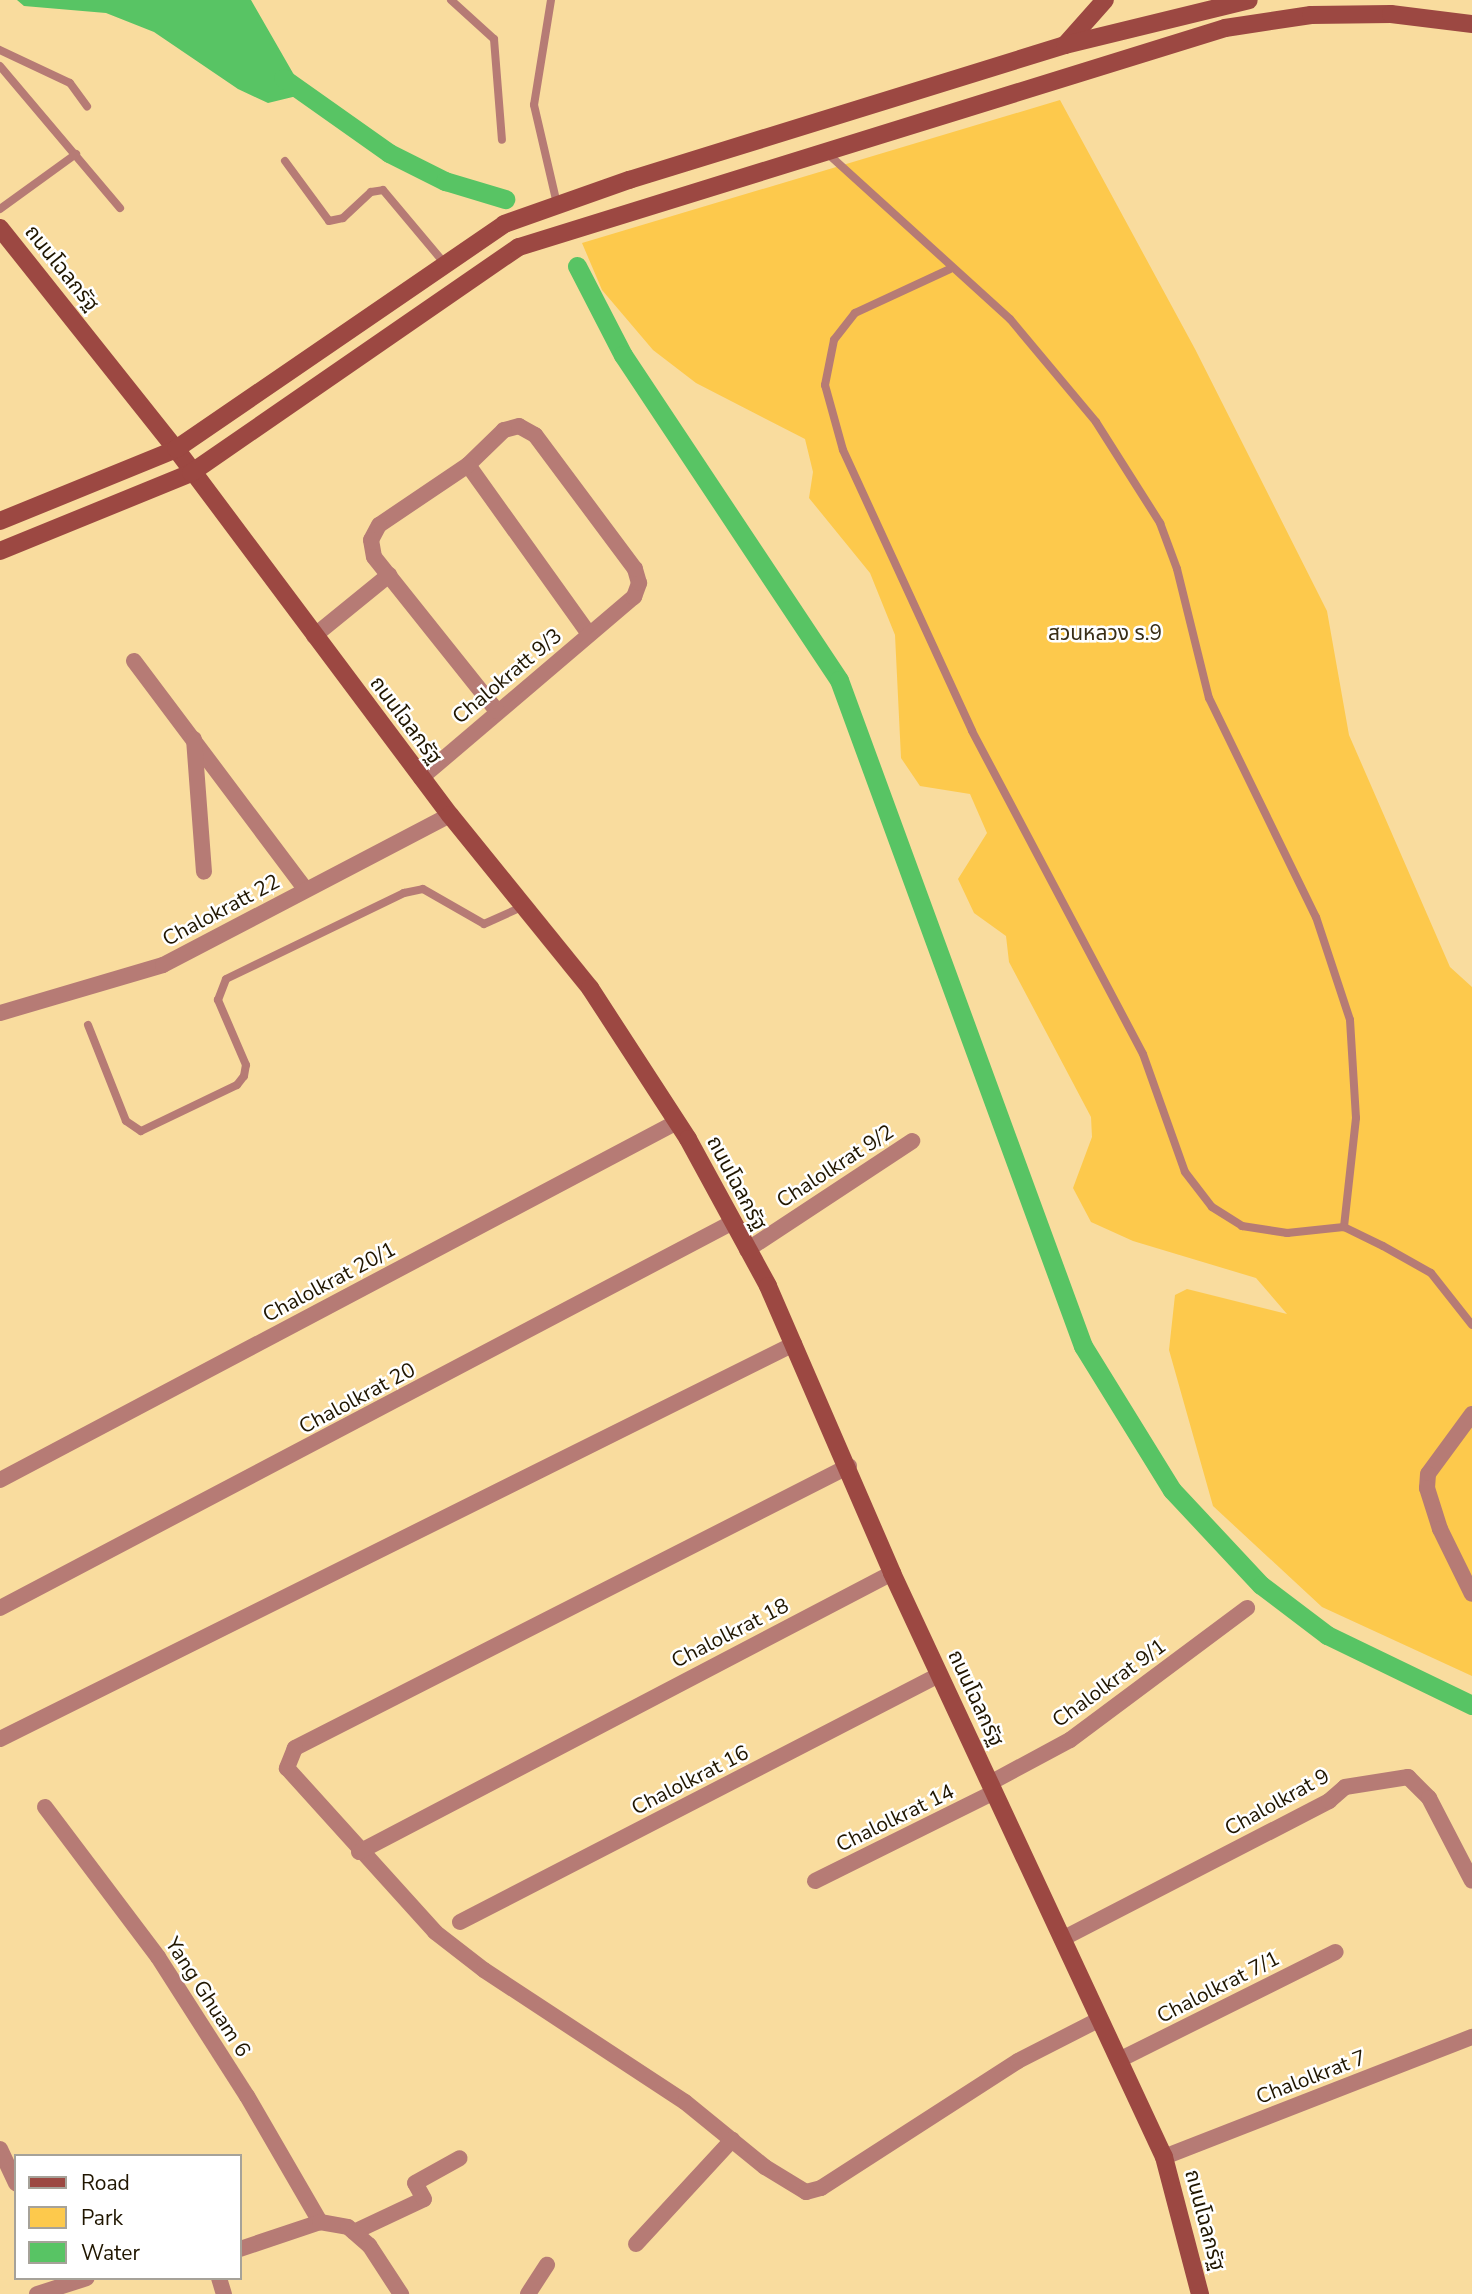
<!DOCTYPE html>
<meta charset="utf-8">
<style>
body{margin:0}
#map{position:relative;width:1472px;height:2294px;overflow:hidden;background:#f9dc9e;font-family:"Nunito Sans","Noto Sans Thai",sans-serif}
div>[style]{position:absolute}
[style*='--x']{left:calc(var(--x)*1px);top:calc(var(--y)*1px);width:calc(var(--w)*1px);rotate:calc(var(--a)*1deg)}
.green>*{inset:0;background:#fdc94c}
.water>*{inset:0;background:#58c464}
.canal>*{height:19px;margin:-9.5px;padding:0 9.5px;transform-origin:9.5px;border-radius:9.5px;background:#58c464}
.lane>*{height:8px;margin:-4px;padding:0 4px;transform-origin:4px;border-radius:4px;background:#b67b75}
.street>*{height:16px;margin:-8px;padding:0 8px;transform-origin:8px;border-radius:8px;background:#b67b75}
.secondary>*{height:18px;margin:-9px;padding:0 9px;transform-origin:9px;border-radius:9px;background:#9c4842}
span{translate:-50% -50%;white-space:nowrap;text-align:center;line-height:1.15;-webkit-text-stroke:5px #fff;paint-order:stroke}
.street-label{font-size:21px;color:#201600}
.park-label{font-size:21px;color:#392e17}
.legend{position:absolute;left:14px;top:2154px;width:228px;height:126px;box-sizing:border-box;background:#fff;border:2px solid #a6a299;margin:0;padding:9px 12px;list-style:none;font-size:21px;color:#201600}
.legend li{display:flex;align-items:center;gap:14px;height:35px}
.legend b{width:35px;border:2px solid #a6a299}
</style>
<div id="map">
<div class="green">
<i style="clip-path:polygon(1060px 100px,1195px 349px,1327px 611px,1349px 735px,1450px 967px,1472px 987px,1472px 1676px,1322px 1607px,1213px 1506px,1169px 1350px,1175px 1295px,1187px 1289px,1287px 1314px,1256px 1278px,1133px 1241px,1091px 1222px,1073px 1188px,1092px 1137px,1091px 1117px,1009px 962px,1006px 936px,974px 913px,958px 879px,987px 833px,970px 794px,920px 786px,901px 758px,895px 635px,870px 573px,809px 498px,813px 472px,805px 439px,696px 383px,653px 350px,602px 290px,582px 243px)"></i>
</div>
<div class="water">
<i style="clip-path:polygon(17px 0,251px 0,305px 94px,268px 103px,238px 89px,154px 32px,106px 13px,24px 6px)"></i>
</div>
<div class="canal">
<i style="--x:283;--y:78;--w:130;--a:35.3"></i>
<i style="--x:389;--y:153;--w:63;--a:26.6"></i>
<i style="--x:445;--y:181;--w:63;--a:16.7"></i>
<i style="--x:577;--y:266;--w:100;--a:62.7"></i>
<i style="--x:623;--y:355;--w:390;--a:56.4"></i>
<i style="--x:839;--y:680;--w:709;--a:69.88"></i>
<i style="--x:1083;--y:1346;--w:169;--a:58.3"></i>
<i style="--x:1172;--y:1490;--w:130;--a:46.9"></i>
<i style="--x:1261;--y:1585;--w:83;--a:37.1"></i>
<i style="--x:1327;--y:1635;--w:161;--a:25.8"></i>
</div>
<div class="lane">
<i style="--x:451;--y:0;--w:58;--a:42.2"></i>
<i style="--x:494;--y:39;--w:101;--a:85.5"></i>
<i style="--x:551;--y:0;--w:106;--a:99.2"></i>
<i style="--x:534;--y:105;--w:102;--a:76.9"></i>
<i style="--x:0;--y:50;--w:77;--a:25.2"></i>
<i style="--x:70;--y:83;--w:29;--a:54"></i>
<i style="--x:0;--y:66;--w:186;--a:49.8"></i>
<i style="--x:827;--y:153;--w:247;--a:42.2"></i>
<i style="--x:1010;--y:319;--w:134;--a:50.1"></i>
<i style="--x:1096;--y:422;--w:120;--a:57.6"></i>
<i style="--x:1160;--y:523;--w:49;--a:69.7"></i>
<i style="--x:1177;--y:569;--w:133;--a:76.1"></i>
<i style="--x:1209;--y:698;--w:244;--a:64"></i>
<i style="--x:1316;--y:917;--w:108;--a:71.7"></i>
<i style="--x:1350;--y:1020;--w:98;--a:86.5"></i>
<i style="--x:1356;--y:1118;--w:110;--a:96.3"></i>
<i style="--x:285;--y:161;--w:74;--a:53.7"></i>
<i style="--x:329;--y:221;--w:14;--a:-12"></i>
<i style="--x:343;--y:218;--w:38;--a:-43"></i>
<i style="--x:371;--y:192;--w:12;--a:-9"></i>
<i style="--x:383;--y:190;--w:97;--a:50"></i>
<i style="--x:0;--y:209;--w:94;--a:-35.9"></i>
<i style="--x:950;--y:269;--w:105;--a:155.1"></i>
<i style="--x:855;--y:313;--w:34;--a:128"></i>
<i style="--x:834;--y:340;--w:46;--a:101.3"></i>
<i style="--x:825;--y:385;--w:67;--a:74.5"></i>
<i style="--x:843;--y:450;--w:309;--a:65.3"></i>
<i style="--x:972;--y:731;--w:365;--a:62.1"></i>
<i style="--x:1143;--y:1054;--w:125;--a:70.4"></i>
<i style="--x:1185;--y:1172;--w:44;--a:52.4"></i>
<i style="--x:1212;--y:1207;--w:36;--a:32"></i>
<i style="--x:1242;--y:1226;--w:46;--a:8.8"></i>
<i style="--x:1287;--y:1233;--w:57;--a:-6"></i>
<i style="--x:1344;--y:1227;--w:43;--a:26"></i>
<i style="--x:1383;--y:1246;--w:55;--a:29.4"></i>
<i style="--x:1431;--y:1273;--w:66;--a:51.7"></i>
<i style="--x:88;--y:1025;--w:103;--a:68.4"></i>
<i style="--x:126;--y:1121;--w:18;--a:34"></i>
<i style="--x:141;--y:1131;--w:106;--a:-25.6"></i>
<i style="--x:237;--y:1085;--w:11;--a:-52"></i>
<i style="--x:244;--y:1076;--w:11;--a:-80"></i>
<i style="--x:246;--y:1065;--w:71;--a:-113.3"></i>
<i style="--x:218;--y:1000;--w:22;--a:-69"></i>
<i style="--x:226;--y:979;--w:198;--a:-25.8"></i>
<i style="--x:404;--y:893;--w:19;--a:-12"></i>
<i style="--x:423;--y:889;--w:70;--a:29.8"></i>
<i style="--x:484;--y:924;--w:44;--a:-24.2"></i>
</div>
<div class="street">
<i style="--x:468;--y:465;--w:208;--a:54.4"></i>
<i style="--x:314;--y:636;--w:97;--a:-39.1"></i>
<i style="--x:134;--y:661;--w:285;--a:53.1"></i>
<i style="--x:194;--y:739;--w:133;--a:85.7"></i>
<i style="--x:421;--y:778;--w:280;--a:-40.4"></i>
<i style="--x:634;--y:597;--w:15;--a:-70"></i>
<i style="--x:639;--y:583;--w:15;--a:-106"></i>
<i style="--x:635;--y:569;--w:167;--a:-126.7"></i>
<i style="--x:535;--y:435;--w:18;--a:-151"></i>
<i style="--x:519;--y:426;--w:16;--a:165"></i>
<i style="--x:504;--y:430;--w:50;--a:135.8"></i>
<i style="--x:468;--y:465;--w:107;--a:146"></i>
<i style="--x:379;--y:525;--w:17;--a:118"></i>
<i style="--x:371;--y:540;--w:17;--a:80"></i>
<i style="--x:374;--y:557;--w:197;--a:51.4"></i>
<i style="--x:0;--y:1013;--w:170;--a:-16.4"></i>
<i style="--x:163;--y:965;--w:324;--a:-27.6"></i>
<i style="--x:747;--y:1250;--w:198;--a:-33.4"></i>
<i style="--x:1472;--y:1414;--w:74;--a:126.3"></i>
<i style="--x:1428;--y:1474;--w:14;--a:94"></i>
<i style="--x:1427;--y:1488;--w:43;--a:72.4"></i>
<i style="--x:1440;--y:1529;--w:72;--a:63.8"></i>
<i style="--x:849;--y:1466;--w:622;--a:153.02"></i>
<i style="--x:295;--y:1748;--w:22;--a:112"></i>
<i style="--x:287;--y:1768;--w:221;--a:47.9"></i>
<i style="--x:435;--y:1932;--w:62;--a:37.8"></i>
<i style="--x:484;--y:1970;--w:240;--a:33.3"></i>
<i style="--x:685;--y:2102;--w:103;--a:39.1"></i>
<i style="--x:765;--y:2167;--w:48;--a:31.4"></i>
<i style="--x:806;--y:2192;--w:16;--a:-15"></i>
<i style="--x:821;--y:2188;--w:234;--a:-32.8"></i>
<i style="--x:1018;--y:2061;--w:92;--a:-27.1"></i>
<i style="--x:0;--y:1480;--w:766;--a:-27.87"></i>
<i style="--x:0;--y:1608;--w:828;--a:-27.77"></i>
<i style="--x:0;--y:1739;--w:887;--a:-26.45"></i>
<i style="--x:990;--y:1783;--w:91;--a:-28.3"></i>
<i style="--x:1070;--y:1740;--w:221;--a:-36.7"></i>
<i style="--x:45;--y:1807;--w:188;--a:53"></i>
<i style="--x:158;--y:1957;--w:165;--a:57.4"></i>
<i style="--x:247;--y:2096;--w:146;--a:59.9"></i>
<i style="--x:359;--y:1852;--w:602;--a:-27.63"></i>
<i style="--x:815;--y:1881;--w:200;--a:-26.4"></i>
<i style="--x:460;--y:1922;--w:539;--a:-27.28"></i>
<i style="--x:1062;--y:1939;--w:301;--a:-27.3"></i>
<i style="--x:1329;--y:1801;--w:21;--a:-41"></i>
<i style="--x:1345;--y:1787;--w:64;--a:-9"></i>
<i style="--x:1408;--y:1777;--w:30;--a:45"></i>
<i style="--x:1429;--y:1798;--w:93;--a:62.6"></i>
<i style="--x:1119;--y:2060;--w:242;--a:-26.5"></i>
<i style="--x:0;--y:2149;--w:38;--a:65"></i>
<i style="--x:1164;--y:2157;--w:331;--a:-21.3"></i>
<i style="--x:354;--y:2232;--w:77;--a:-25.2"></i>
<i style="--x:424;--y:2199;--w:18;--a:-119"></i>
<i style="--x:415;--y:2183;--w:51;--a:-29.1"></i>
<i style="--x:636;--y:2244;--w:142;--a:-47.3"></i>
<i style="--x:240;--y:2249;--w:84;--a:-18.6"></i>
<i style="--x:320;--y:2222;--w:28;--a:10"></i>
<i style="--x:348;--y:2227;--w:28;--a:41"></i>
<i style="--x:369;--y:2245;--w:59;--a:56.9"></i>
<i style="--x:219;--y:2278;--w:17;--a:73"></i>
<i style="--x:37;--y:2294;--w:52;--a:-17.7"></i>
<i style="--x:528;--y:2294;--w:35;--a:-57"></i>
</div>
<div class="secondary">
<i style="--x:1065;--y:45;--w:60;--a:-48.4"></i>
<i style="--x:0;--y:228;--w:283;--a:51.5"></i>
<i style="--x:176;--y:449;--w:457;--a:53.2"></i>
<i style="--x:450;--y:815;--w:223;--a:51"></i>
<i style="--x:590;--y:988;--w:180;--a:57"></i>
<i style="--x:688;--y:1139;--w:167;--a:61.4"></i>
<i style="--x:768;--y:1286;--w:313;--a:66.6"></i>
<i style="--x:892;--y:1573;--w:644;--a:65.03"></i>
<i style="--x:1164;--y:2157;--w:142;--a:75.3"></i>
<i style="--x:0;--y:521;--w:190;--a:-22.2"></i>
<i style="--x:176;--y:449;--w:398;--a:-34.4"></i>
<i style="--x:504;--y:224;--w:133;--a:-19.4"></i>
<i style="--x:629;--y:180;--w:456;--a:-17.2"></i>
<i style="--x:1065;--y:45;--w:189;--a:-13.7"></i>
<i style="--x:0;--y:551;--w:206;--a:-22.2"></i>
<i style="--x:191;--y:473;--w:398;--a:-34.6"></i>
<i style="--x:519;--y:247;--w:739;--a:-17.23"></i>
<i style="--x:1225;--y:28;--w:87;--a:-8.6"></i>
<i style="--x:1311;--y:15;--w:80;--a:-0.7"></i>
<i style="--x:1391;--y:14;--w:82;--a:7"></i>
</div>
<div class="street-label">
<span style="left:62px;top:268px;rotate:51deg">ถนนโฉลกรัฐ</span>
<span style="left:507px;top:676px;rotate:-40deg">Chalokratt 9/3</span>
<span style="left:406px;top:720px;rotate:53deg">ถนนโฉลกรัฐ</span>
<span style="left:221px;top:910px;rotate:-28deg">Chalokratt 22</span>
<span style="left:835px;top:1166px;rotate:-33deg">Chalolkrat 9/2</span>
<span style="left:737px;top:1183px;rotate:62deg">ถนนโฉลกรัฐ</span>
<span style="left:329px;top:1282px;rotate:-28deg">Chalolkrat 20/1</span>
<span style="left:357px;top:1398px;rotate:-28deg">Chalolkrat 20</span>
<span style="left:730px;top:1633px;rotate:-27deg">Chalolkrat 18</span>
<span style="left:1109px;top:1683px;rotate:-36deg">Chalolkrat 9/1</span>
<span style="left:976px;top:1698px;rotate:65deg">ถนนโฉลกรัฐ</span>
<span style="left:690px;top:1780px;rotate:-27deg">Chalolkrat 16</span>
<span style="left:1277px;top:1802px;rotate:-29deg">Chalolkrat 9</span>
<span style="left:895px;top:1818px;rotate:-26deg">Chalolkrat 14</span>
<span style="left:1218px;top:1987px;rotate:-27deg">Chalolkrat 7/1</span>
<span style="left:208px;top:1997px;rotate:57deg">Yang Ghuam 6</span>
<span style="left:1311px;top:2077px;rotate:-21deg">Chalolkrat 7</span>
<span style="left:1205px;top:2220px;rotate:75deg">ถนนโฉลกรัฐ</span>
</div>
<div class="park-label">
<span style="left:1105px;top:633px">สวนหลวง ร.9</span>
</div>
<ul class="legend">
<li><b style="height:9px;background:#9c4842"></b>Road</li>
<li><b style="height:19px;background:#fdc94c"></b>Park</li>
<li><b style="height:19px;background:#58c464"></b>Water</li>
</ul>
</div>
